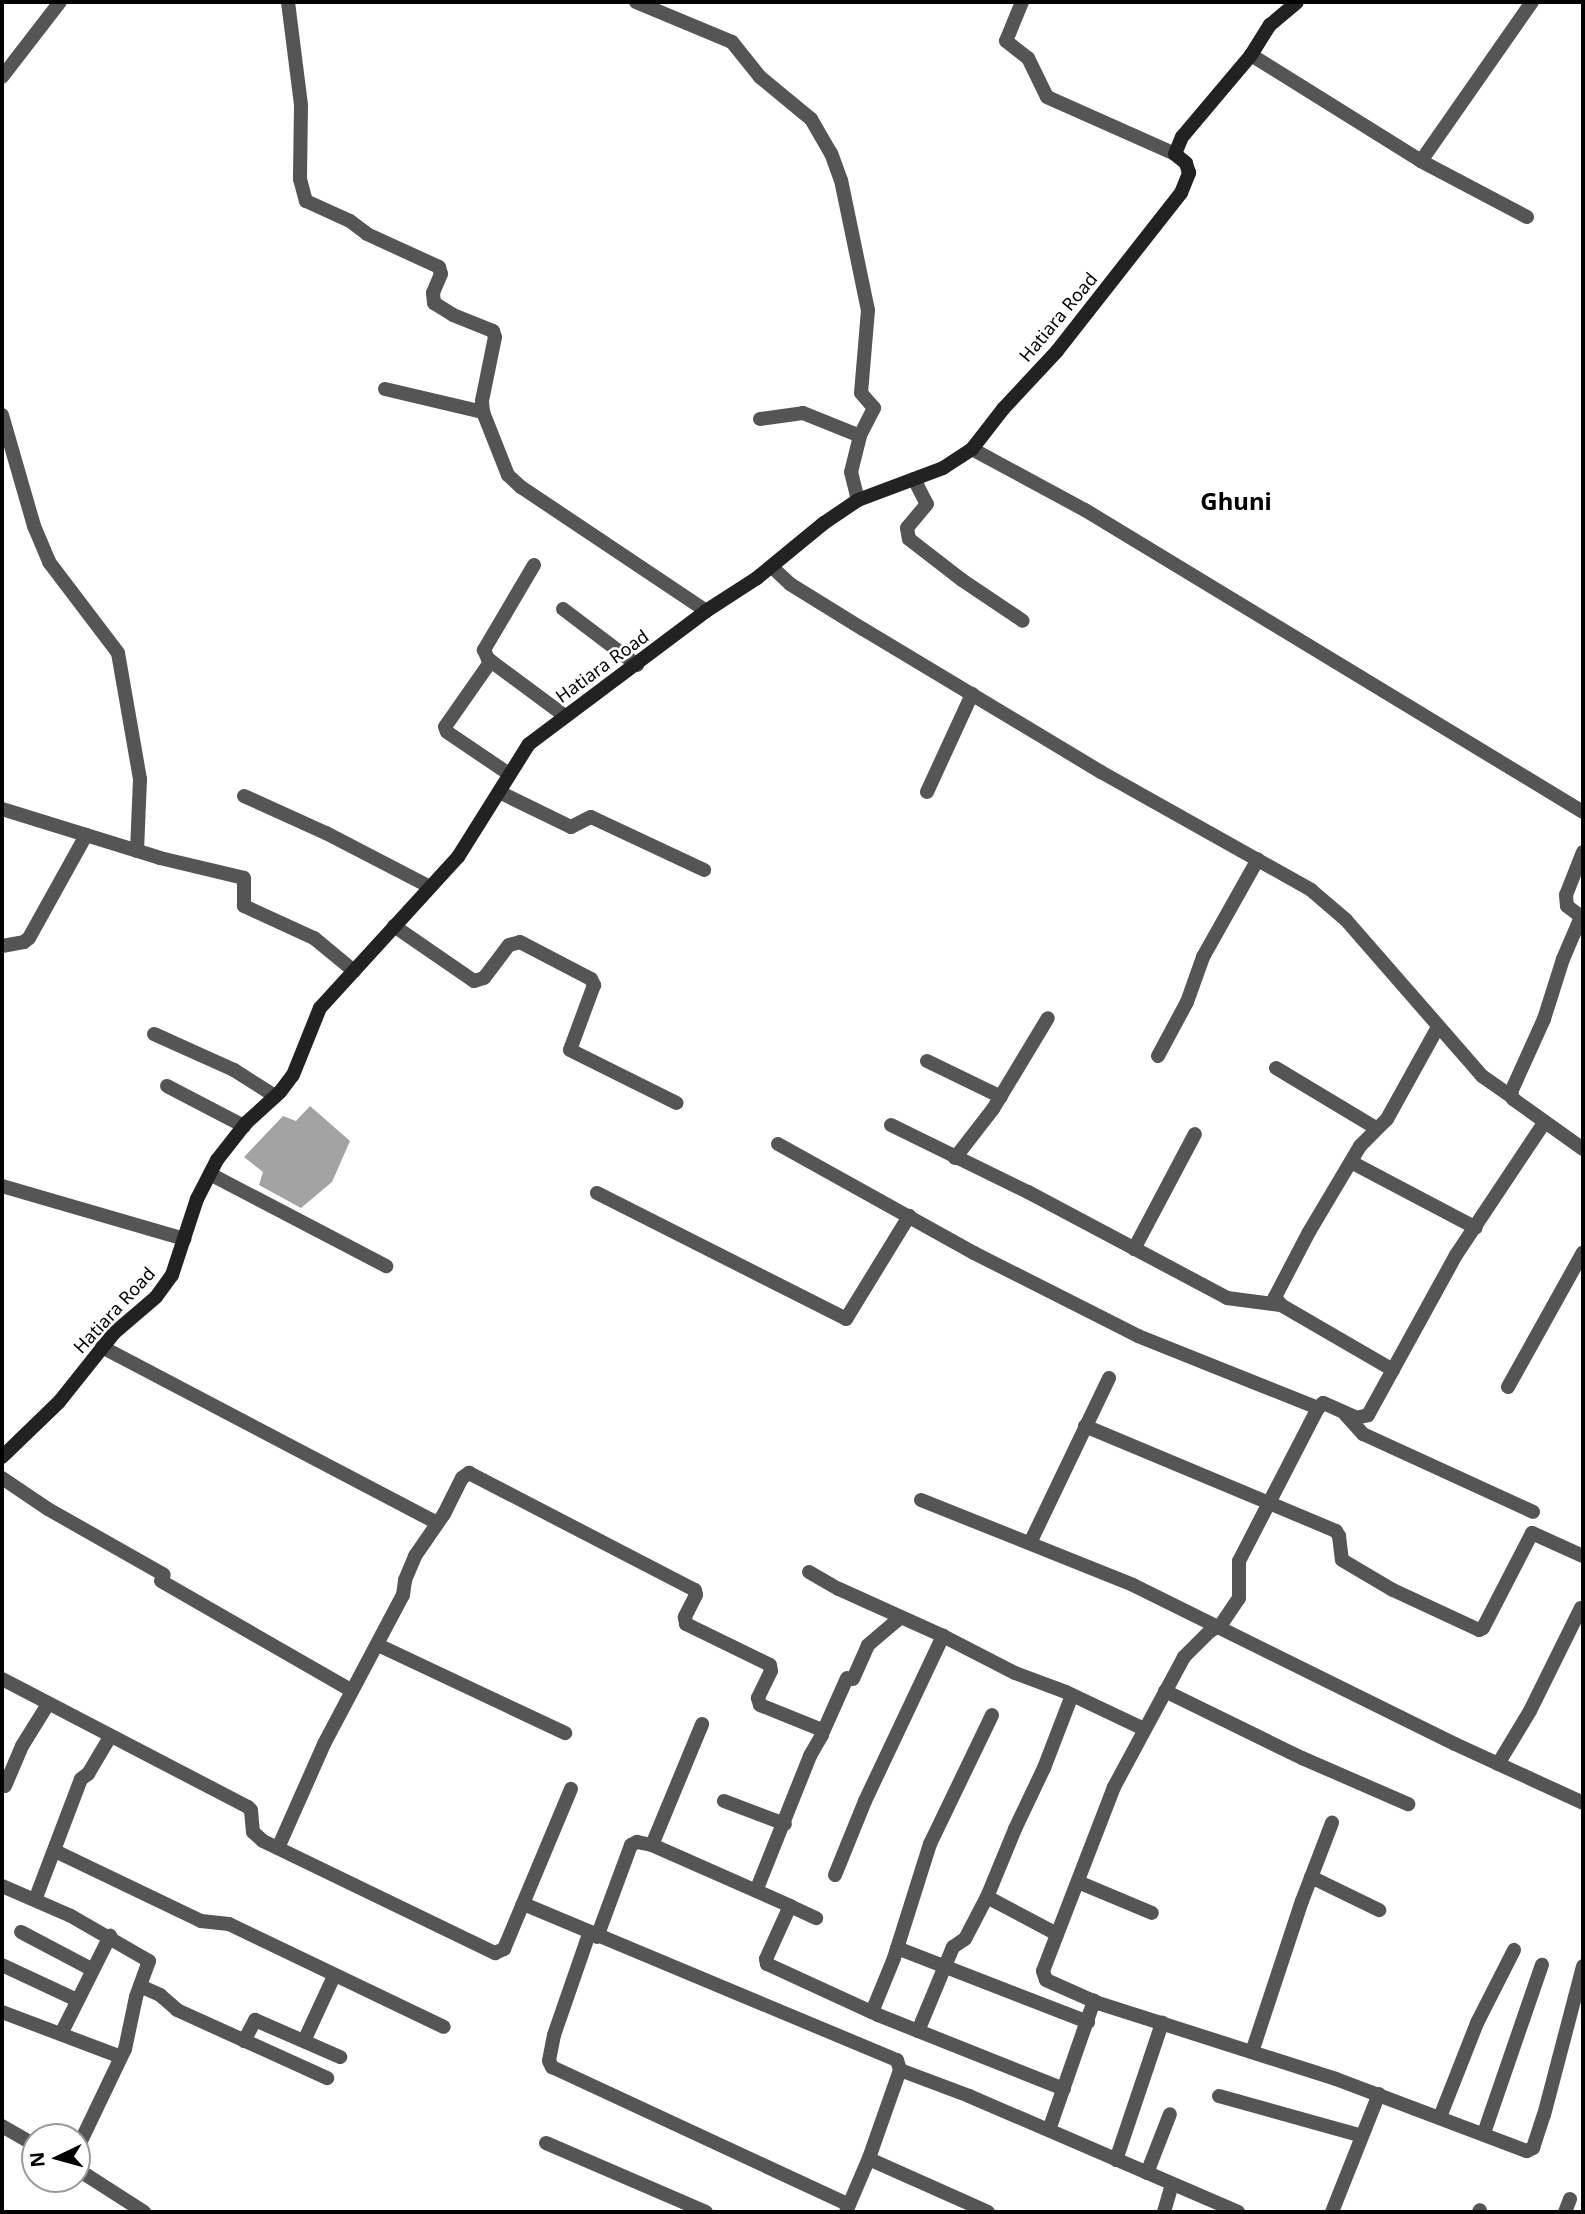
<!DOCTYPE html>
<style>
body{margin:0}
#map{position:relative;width:1585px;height:2214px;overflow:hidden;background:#fff;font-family:"Noto Sans",sans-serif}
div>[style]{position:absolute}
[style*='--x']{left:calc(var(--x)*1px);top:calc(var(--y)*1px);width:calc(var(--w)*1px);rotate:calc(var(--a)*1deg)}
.water>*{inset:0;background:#a3a3a3}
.street>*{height:14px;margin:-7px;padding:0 7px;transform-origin:7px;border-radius:7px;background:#555}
.secondary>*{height:14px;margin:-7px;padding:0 7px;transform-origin:7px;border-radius:7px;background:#222}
span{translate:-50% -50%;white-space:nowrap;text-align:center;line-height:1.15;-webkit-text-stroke:5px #fff;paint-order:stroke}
.street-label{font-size:18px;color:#000}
.district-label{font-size:24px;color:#000;font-weight:700}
.frame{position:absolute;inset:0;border:4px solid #000;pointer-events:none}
.north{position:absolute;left:21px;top:2123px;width:70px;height:70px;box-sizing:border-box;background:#fff;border:2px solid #999;border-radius:50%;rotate:265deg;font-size:19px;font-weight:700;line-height:28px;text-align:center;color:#000}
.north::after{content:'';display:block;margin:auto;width:24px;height:32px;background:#000;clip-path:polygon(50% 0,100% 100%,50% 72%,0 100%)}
</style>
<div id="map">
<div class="water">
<i style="clip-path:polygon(310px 1106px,350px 1141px,332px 1182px,301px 1208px,259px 1185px,263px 1172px,244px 1157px,283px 1116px,296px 1121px)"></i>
</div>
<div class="street">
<i style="--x:288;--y:2;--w:104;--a:82.8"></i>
<i style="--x:301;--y:105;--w:74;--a:90.8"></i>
<i style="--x:300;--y:179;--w:23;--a:75"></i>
<i style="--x:306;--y:201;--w:48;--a:24.4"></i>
<i style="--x:350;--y:221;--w:21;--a:37"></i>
<i style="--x:367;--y:234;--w:79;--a:24.6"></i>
<i style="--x:439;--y:267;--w:7;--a:74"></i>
<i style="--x:441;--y:274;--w:21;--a:113"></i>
<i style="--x:433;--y:293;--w:10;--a:84"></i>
<i style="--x:434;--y:303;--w:22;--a:32"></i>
<i style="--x:453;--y:315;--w:43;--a:21.8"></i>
<i style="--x:493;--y:331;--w:6;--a:72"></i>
<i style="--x:495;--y:337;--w:65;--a:101.5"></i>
<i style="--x:482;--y:401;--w:11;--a:85"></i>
<i style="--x:483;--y:412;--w:68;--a:68.4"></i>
<i style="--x:508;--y:475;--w:18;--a:43"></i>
<i style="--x:521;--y:487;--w:223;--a:33.8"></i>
<i style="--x:636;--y:2;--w:104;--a:22.6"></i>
<i style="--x:732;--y:42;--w:45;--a:51.3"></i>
<i style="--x:760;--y:77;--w:66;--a:39.5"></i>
<i style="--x:811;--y:119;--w:39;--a:60"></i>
<i style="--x:831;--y:153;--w:29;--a:70"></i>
<i style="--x:841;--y:180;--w:133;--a:78.3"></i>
<i style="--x:868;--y:310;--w:83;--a:94.8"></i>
<i style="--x:861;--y:393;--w:20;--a:49"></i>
<i style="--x:874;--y:408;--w:31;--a:117"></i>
<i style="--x:860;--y:436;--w:37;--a:104"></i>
<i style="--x:851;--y:472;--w:29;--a:76"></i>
<i style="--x:1022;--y:2;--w:42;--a:112.3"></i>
<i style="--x:1006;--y:41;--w:28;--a:38"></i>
<i style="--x:1028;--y:58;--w:43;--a:64"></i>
<i style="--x:1047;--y:97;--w:140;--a:24"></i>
<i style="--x:1251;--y:55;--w:200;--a:31.9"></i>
<i style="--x:2;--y:77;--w:95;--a:-52.3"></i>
<i style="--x:1527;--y:217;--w:120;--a:-152.2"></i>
<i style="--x:1421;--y:161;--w:194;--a:-55.1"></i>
<i style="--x:385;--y:389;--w:101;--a:13.2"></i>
<i style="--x:2;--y:415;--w:116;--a:73.9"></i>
<i style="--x:34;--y:526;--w:39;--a:67"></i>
<i style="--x:49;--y:562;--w:114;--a:52.8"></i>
<i style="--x:118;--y:653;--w:128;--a:80.1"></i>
<i style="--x:140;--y:779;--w:72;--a:92.4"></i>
<i style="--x:760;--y:419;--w:43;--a:-7.9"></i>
<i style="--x:803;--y:413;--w:61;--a:22"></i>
<i style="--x:972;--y:449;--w:128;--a:28.4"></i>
<i style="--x:1085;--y:510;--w:582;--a:31.23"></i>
<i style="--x:914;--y:479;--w:28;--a:63"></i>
<i style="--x:927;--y:504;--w:31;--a:130"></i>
<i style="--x:907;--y:528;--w:11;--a:80"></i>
<i style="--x:909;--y:539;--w:67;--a:37.7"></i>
<i style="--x:962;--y:580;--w:73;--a:33.9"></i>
<i style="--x:534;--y:565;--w:99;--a:120.5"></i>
<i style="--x:484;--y:650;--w:10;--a:66"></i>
<i style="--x:488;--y:659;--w:96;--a:36.5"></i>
<i style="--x:772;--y:567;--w:25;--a:43"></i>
<i style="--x:790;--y:584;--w:86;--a:31.7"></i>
<i style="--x:863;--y:629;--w:278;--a:31"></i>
<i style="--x:1101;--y:772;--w:241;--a:29.3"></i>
<i style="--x:1311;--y:890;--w:46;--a:40.6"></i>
<i style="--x:1346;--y:920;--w:207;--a:48.9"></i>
<i style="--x:1482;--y:1076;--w:35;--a:35"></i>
<i style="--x:563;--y:609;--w:93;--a:37.1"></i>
<i style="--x:491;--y:661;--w:80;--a:124.9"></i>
<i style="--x:445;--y:727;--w:5;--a:68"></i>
<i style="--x:447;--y:732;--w:75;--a:34.1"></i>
<i style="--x:499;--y:792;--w:80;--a:25.9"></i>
<i style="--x:571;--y:827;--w:22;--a:-27"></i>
<i style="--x:591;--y:817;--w:125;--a:25.1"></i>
<i style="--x:927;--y:792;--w:108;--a:-65.3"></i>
<i style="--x:244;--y:796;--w:90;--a:24.3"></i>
<i style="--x:326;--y:833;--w:117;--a:27.4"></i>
<i style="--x:2;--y:809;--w:165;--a:17.2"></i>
<i style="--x:160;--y:858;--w:86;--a:13.4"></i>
<i style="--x:244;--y:878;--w:28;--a:90"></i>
<i style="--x:244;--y:906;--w:77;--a:24.6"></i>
<i style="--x:314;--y:938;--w:52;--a:39.5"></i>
<i style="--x:1583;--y:852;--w:46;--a:111.6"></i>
<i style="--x:1566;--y:895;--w:11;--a:85"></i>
<i style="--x:1567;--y:906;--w:20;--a:37"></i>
<i style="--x:1581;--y:917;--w:46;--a:113.2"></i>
<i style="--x:1563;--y:959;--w:63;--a:107.6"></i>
<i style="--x:1544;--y:1019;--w:80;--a:114.3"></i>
<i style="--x:1511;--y:1092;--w:7;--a:74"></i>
<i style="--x:1513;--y:1099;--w:86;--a:35.5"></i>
<i style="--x:394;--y:926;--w:97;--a:34.5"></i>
<i style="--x:474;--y:981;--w:10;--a:-17"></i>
<i style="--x:484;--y:978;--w:41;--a:-52.9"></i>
<i style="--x:509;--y:945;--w:11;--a:-15"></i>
<i style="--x:520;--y:942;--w:80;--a:27.5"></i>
<i style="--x:591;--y:979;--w:7;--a:63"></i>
<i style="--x:594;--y:985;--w:69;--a:110.3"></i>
<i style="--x:570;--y:1050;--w:119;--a:26.4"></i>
<i style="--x:2;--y:946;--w:22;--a:-10"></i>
<i style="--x:24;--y:942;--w:6;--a:-39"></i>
<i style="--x:29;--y:938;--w:118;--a:-61"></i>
<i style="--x:154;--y:1034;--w:88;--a:24.2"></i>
<i style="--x:234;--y:1070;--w:49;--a:32.4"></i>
<i style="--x:1158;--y:1056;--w:61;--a:-61.8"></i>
<i style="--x:1187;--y:1002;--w:48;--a:-70.4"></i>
<i style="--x:1203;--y:957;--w:112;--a:-60.7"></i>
<i style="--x:927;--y:1061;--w:82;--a:25.9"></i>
<i style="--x:1276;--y:1068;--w:117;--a:31"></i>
<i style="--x:167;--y:1086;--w:87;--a:27.5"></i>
<i style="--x:1544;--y:1123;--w:159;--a:123.7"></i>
<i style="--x:1456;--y:1255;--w:183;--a:118.8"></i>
<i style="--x:1368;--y:1415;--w:11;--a:165"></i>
<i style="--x:1357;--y:1418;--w:37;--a:-156"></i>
<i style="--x:1323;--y:1403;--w:7;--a:135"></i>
<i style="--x:1318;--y:1408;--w:172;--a:117.3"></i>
<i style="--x:1239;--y:1561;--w:37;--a:90"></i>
<i style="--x:1239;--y:1598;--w:32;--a:124"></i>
<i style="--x:1221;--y:1625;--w:13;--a:151"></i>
<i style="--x:1210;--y:1631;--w:37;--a:135"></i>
<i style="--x:1184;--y:1657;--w:148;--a:118.3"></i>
<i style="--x:1114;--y:1787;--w:197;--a:111.1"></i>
<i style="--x:1043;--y:1971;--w:9;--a:72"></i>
<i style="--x:1046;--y:1980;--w:57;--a:23.9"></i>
<i style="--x:1098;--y:2003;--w:250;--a:17.7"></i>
<i style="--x:1336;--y:2079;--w:204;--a:20.7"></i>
<i style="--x:1527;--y:2151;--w:7;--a:-27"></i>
<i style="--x:1533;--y:2148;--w:35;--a:-72"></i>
<i style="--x:1544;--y:2115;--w:154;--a:-75.3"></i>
<i style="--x:891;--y:1125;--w:153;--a:26.1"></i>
<i style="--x:1028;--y:1192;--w:225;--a:28"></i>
<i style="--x:1227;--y:1298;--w:54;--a:7.4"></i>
<i style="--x:778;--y:1144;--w:224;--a:29.1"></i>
<i style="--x:974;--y:1253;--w:184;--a:26.8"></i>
<i style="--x:1138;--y:1336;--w:194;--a:21.8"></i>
<i style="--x:955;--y:1158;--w:62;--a:-52.2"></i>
<i style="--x:993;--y:1109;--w:106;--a:-58.9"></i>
<i style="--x:1351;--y:1162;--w:141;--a:27.8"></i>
<i style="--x:210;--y:1174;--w:199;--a:27.6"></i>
<i style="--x:2;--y:1186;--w:190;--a:16.2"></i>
<i style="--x:597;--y:1193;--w:279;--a:26.8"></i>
<i style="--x:846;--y:1319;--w:121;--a:-58.5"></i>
<i style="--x:1134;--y:1249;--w:130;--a:-62.1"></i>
<i style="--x:102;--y:1347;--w:378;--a:27.7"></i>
<i style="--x:1393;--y:1370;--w:129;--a:-149.9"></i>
<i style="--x:1281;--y:1305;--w:10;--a:-127"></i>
<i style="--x:1275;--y:1297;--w:73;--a:-62.4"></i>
<i style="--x:1309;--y:1232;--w:100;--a:-59.3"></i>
<i style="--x:1360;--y:1146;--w:38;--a:-45"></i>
<i style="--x:1387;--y:1119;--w:105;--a:-61"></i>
<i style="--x:1508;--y:1387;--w:154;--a:-60.9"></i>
<i style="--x:1345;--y:1414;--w:27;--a:48"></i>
<i style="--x:1363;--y:1434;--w:187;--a:24.6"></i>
<i style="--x:1085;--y:1426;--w:272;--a:22.7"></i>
<i style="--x:1336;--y:1531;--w:6;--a:59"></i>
<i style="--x:1339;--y:1536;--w:24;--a:83"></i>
<i style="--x:1342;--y:1560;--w:59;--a:30.5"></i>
<i style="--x:1393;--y:1590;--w:95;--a:24.9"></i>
<i style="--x:1479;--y:1630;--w:4;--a:-27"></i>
<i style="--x:1483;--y:1628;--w:107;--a:-62.7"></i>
<i style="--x:1532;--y:1533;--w:56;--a:24.3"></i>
<i style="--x:2;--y:1478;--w:55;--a:34"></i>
<i style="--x:48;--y:1509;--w:133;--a:29.6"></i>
<i style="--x:921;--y:1500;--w:228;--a:21.8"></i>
<i style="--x:1133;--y:1585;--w:359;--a:26.3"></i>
<i style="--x:1455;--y:1744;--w:141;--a:24.7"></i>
<i style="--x:1030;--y:1543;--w:183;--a:-64.4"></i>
<i style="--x:809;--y:1572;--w:34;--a:30"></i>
<i style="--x:839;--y:1589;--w:114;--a:24.3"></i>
<i style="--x:943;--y:1636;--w:81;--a:27.2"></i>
<i style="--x:1015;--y:1673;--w:54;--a:20.4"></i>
<i style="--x:1066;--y:1692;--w:86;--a:25.4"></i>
<i style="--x:161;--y:1581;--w:220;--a:29.9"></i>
<i style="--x:378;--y:1645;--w:207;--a:25.2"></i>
<i style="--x:2;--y:1679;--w:277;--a:27.5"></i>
<i style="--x:248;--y:1807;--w:4;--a:45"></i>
<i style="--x:251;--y:1810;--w:22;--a:85"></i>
<i style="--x:253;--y:1832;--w:13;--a:42"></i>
<i style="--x:263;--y:1841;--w:258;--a:25.8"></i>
<i style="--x:495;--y:1953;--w:10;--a:-24"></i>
<i style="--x:504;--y:1949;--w:47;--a:-67.3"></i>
<i style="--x:522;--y:1906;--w:4;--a:-14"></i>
<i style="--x:526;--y:1905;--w:402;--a:22.7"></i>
<i style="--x:897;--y:2060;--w:10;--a:73"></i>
<i style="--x:900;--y:2070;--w:93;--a:109.4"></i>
<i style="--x:869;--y:2158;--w:59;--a:113.1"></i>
<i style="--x:853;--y:1679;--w:37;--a:-66"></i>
<i style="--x:868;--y:1645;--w:43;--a:-40.3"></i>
<i style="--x:1165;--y:1691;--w:153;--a:26.1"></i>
<i style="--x:1302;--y:1758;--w:116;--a:23.5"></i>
<i style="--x:823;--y:1732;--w:59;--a:-66"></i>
<i style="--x:1498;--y:1764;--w:62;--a:-58.9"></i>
<i style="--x:1530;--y:1711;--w:115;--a:-63.7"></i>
<i style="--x:5;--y:1786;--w:43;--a:-67"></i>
<i style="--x:22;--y:1746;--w:49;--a:-58.2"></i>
<i style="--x:724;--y:1801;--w:65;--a:20.7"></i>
<i style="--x:652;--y:1845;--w:131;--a:-67.5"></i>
<i style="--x:278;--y:1848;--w:114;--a:-66.1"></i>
<i style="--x:324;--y:1744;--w:169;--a:-62.1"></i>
<i style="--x:403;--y:1595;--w:15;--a:-82"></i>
<i style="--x:405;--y:1580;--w:26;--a:-67"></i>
<i style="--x:415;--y:1556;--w:51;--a:-55.4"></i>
<i style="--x:444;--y:1514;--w:40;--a:-63.4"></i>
<i style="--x:462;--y:1478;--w:9;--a:-36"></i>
<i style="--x:469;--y:1473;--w:254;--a:27.4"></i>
<i style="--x:695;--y:1590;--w:5;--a:79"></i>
<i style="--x:696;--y:1595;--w:25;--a:117"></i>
<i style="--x:685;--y:1617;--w:7;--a:82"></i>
<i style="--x:686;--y:1624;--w:93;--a:26"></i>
<i style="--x:770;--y:1665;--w:6;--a:81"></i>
<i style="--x:771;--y:1671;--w:30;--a:116"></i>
<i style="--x:758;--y:1698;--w:7;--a:74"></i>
<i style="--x:760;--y:1705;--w:67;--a:22"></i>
<i style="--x:822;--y:1730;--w:5;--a:90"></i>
<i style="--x:822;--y:1735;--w:24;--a:120"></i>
<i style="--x:810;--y:1756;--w:145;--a:111.8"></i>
<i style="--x:55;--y:1851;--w:162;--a:25.6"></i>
<i style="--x:201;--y:1921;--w:28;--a:6"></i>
<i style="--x:229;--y:1924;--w:238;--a:25.6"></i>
<i style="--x:835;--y:1875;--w:80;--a:-67.9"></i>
<i style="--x:865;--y:1801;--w:183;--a:-64.7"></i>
<i style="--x:1311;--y:1877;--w:76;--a:25.9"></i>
<i style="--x:1078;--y:1882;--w:80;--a:22.7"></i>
<i style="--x:2;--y:1886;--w:75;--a:23.5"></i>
<i style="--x:71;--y:1916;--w:90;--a:30"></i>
<i style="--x:149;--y:1961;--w:38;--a:110"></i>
<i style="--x:136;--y:1997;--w:53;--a:101.9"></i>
<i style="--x:125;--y:2049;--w:111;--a:115.6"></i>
<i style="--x:987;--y:1897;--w:79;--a:27.9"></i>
<i style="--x:35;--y:1900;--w:129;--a:-69.2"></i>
<i style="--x:81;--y:1779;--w:9;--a:-36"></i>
<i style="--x:88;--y:1774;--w:43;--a:-59.3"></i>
<i style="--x:522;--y:1906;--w:127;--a:-67.3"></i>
<i style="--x:790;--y:1906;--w:29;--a:25"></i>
<i style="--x:21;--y:1932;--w:81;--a:27.8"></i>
<i style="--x:589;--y:1934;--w:107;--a:109.1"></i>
<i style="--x:554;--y:2035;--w:26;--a:101"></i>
<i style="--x:549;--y:2061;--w:7;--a:63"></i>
<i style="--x:552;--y:2067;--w:327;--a:24.9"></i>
<i style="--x:597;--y:1937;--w:98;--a:-69.7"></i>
<i style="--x:631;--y:1845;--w:7;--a:-27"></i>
<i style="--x:637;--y:1842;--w:15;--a:11"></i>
<i style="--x:652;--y:1845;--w:151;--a:23.8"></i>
<i style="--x:790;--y:1906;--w:58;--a:114.4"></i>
<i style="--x:766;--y:1959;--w:5;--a:79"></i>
<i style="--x:767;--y:1964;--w:122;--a:24.7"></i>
<i style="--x:878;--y:2015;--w:200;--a:21.7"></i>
<i style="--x:897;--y:1948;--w:205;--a:21.2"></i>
<i style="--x:2;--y:1965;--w:83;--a:25"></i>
<i style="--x:140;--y:1986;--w:22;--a:24"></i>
<i style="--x:160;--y:1995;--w:23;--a:41"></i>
<i style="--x:177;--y:2010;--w:165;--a:24.4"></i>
<i style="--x:2;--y:2012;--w:127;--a:20.7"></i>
<i style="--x:872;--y:2012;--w:58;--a:-67.8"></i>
<i style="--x:894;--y:1958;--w:120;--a:-72.5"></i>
<i style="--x:930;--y:1844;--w:143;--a:-64.3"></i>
<i style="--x:918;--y:2031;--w:91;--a:-67.4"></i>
<i style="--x:953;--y:1947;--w:14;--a:-34"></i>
<i style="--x:965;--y:1939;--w:47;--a:-62.4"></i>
<i style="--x:987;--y:1897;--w:74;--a:-67.6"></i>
<i style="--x:1015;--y:1829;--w:68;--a:-64.6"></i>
<i style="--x:1044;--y:1768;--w:78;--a:-69"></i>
<i style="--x:61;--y:2034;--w:110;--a:-63.4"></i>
<i style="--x:244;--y:2041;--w:24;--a:-62"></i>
<i style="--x:255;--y:2020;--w:93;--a:23.5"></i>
<i style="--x:304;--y:2041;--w:72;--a:-65.2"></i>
<i style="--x:1252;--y:2052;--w:159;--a:-71.7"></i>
<i style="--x:1302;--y:1901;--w:84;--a:-69"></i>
<i style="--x:900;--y:2070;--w:74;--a:20.6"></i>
<i style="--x:969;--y:2096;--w:293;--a:23.3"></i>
<i style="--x:1219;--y:2096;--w:148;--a:15.6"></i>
<i style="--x:1440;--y:2117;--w:101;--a:-68.5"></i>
<i style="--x:1477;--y:2023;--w:82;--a:-63.1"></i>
<i style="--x:2;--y:2126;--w:38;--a:30"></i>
<i style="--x:1049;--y:2130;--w:137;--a:-70.8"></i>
<i style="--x:1484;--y:2133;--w:178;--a:-71"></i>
<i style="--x:546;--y:2143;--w:174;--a:23.3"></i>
<i style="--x:869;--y:2159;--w:130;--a:24"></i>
<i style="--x:1116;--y:2160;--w:145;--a:-71.4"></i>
<i style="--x:77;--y:2169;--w:80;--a:32.7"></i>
<i style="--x:1147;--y:2173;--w:63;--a:-68.7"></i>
<i style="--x:1164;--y:2212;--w:29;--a:-74"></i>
<i style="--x:1332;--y:2212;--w:127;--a:-68.3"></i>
<i style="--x:1479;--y:2212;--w:2;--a:-63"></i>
<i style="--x:1565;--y:2212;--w:14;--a:-69"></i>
</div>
<div class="secondary">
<i style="--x:2;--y:1457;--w:79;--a:-44"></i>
<i style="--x:59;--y:1402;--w:88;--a:-51.4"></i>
<i style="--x:114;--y:1333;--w:55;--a:-40.6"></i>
<i style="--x:156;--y:1297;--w:27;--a:-54"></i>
<i style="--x:172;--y:1275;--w:80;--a:-71.8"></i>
<i style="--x:197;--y:1199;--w:44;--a:-62.9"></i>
<i style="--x:217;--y:1160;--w:47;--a:-51.9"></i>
<i style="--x:246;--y:1123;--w:46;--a:-42.4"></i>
<i style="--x:280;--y:1092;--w:21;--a:-53"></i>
<i style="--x:293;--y:1075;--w:72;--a:-68.1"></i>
<i style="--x:320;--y:1008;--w:205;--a:-47.6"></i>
<i style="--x:458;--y:857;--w:133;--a:-57.9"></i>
<i style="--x:529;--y:744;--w:221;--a:-36.9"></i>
<i style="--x:706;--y:611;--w:61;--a:-32.9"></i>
<i style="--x:757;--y:578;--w:87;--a:-39.4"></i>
<i style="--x:824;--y:523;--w:41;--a:-34.1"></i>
<i style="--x:858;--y:500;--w:91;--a:-20.6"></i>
<i style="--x:943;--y:468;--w:35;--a:-33"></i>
<i style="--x:972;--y:449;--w:51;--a:-52.2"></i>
<i style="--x:1003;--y:409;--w:79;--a:-47"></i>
<i style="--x:1057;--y:351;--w:201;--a:-51.9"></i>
<i style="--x:1181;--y:193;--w:22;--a:-68"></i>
<i style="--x:1189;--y:173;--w:10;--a:-107"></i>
<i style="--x:1186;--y:163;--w:14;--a:-141"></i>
<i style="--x:1175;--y:154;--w:18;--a:-68"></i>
<i style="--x:1182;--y:137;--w:107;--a:-49.9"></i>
<i style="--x:1251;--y:55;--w:36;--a:-58"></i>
<i style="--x:1270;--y:25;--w:35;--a:-40"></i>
</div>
<div class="street-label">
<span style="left:1058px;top:317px;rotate:-50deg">Hatiara Road</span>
<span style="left:602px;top:666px;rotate:-36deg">Hatiara Road</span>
<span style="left:114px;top:1310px;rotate:-47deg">Hatiara Road</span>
</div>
<div class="district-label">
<span style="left:1236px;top:501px">Ghuni</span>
</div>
<div class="frame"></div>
<div class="north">N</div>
</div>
